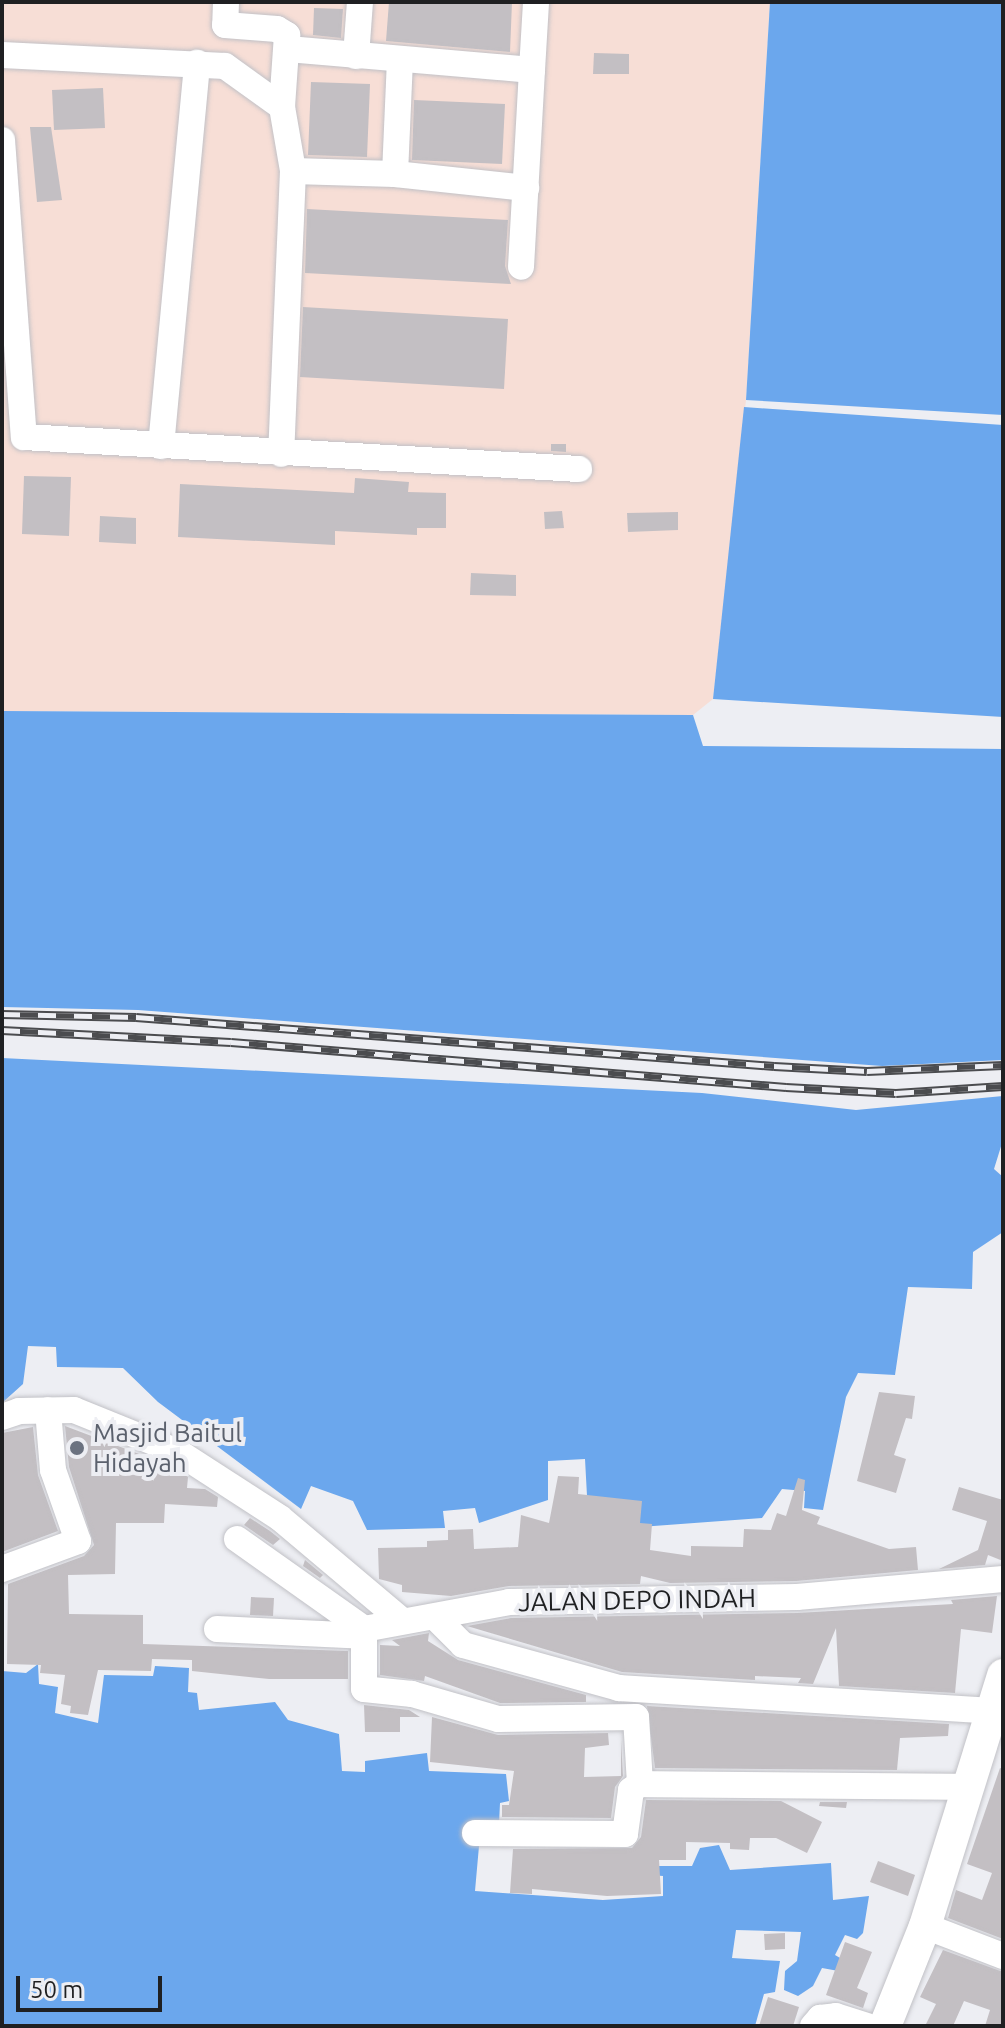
<!DOCTYPE html>
<style>
body{margin:0}
#map{position:relative;width:1005px;height:2028px;overflow:hidden;background:#edeef3;font-family:Ubuntu,sans-serif}
div>[style]{position:absolute}
[style*='--x']{left:calc(var(--x)*1px);top:calc(var(--y)*1px);width:calc(var(--w)*1px);rotate:calc(var(--a)*1deg)}
.industrial>*{inset:0;background:#f7ded6}
.water>*{inset:0;background:#6ba7ed}
.building>*{inset:0;background:#c3bfc3}
.roads{filter:drop-shadow(0 0 2px #c1c1c6) drop-shadow(0 0 2px #c1c1c6)}
.minor>*{height:26px;margin:-13px;padding:0 13px;transform-origin:13px;border-radius:13px;background:#fff}
.major>*{height:32px;margin:-16px;padding:0 16px;transform-origin:16px;border-radius:16px;background:#fff}
.rail>*{height:9px;margin-top:-4.5px;transform-origin:0;background:repeating-linear-gradient(90deg,#edeef3 0 18px,#4b4c4f 0 36px);box-sizing:border-box;border-block:2px solid #4b4c4f}
.dots>*{width:22px;height:22px;translate:-50% -50%;box-sizing:border-box;border:4px solid #edeef3;border-radius:50%}
span{translate:-50% -50%;white-space:nowrap;text-align:center;line-height:1.15;-webkit-text-stroke:8px #edeef3;paint-order:stroke}
.worship-label{font-size:26px;color:#5b616d}
.left{translate:0 -50%;text-align:left}
.street-label{font-size:26px;color:#1f2022}
.frame{position:absolute;inset:0;border:4px solid #1f2022;pointer-events:none}
.scale{position:absolute;left:16px;top:1976px;width:146px;height:36px;box-sizing:border-box;border:4px solid #1f2022;border-top:0;padding-left:10px;font-size:24px;line-height:28px;white-space:nowrap;color:#1f2022;-webkit-text-stroke:6px #edeef3;paint-order:stroke}
</style>
<div id="map">
<div class="industrial">
<i style="clip-path:polygon(2px 2px,770px 2px,746px 400px,713px 699px,693px 715px,2px 711px)"></i>
</div>
<div class="water">
<i style="clip-path:polygon(770px 2px,1003px 2px,1003px 415px,746px 400px)"></i>
<i style="clip-path:polygon(744px 407px,1003px 425px,1003px 717px,713px 699px)"></i>
<i style="clip-path:polygon(2px 711px,693px 715px,703px 746px,1003px 749px,1003px 1060px,882px 1066px,138px 1010px,2px 1007px)"></i>
<i style="clip-path:polygon(2px 1058px,702px 1093px,856px 1110px,1003px 1096px,1003px 1140px,994px 1169px,1003px 1177px,1003px 1232px,973px 1252px,972px 1289px,908px 1287px,895px 1375px,858px 1373px,846px 1397px,823px 1510px,804px 1508px,805px 1491px,782px 1489px,762px 1518px,640px 1527px,587px 1496px,585px 1459px,548px 1461px,548px 1500px,479px 1523px,475px 1508px,443px 1511px,445px 1528px,367px 1530px,353px 1501px,311px 1486px,301px 1509px,158px 1402px,123px 1368px,57px 1367px,56px 1347px,28px 1346px,23px 1384px,2px 1403px)"></i>
<i style="clip-path:polygon(38px 1664px,39px 1684px,58px 1687px,55px 1713px,98px 1723px,104px 1675px,153px 1676px,155px 1666px,189px 1668px,188px 1692px,197px 1693px,199px 1710px,275px 1702px,288px 1720px,339px 1734px,342px 1771px,365px 1772px,365px 1761px,427px 1753px,429px 1771px,506px 1774px,509px 1801px,500px 1803px,499px 1824px,470px 1828px,470px 1845px,479px 1846px,475px 1891px,603px 1900px,663px 1896px,663px 1876px,650px 1875px,651px 1866px,692px 1866px,700px 1848px,719px 1845px,730px 1870px,831px 1863px,833px 1900px,869px 1896px,863px 1933px,857px 1939px,845px 1935px,835px 1955px,847px 1962px,844px 1972px,822px 1968px,813px 1986px,798px 1996px,784px 1990px,785px 1971px,797px 1961px,801px 1932px,736px 1930px,732px 1958px,780px 1961px,775px 1992px,764px 1994px,755px 2026px,2px 2026px,2px 1671px,26px 1673px)"></i>
</div>
<div class="building">
<i style="clip-path:polygon(389px 2px,512px 2px,510px 52px,386px 41px)"></i>
<i style="clip-path:polygon(314px 8px,343px 9px,341px 38px,313px 35px)"></i>
<i style="clip-path:polygon(594px 53px,629px 54px,629px 74px,593px 74px)"></i>
<i style="clip-path:polygon(311px 82px,370px 84px,367px 157px,308px 155px)"></i>
<i style="clip-path:polygon(103px 88px,105px 128px,54px 130px,52px 90px)"></i>
<i style="clip-path:polygon(414px 100px,505px 104px,502px 164px,412px 160px)"></i>
<i style="clip-path:polygon(30px 127px,51px 127px,62px 200px,37px 202px)"></i>
<i style="clip-path:polygon(307px 209px,508px 220px,505px 266px,511px 284px,305px 273px)"></i>
<i style="clip-path:polygon(303px 307px,508px 319px,504px 389px,300px 377px)"></i>
<i style="clip-path:polygon(551px 444px,566px 444px,566px 452px,551px 451px)"></i>
<i style="clip-path:polygon(24px 476px,71px 477px,69px 536px,22px 534px)"></i>
<i style="clip-path:polygon(355px 478px,409px 482px,408px 492px,446px 493px,446px 528px,417px 528px,417px 535px,335px 531px,335px 545px,178px 537px,180px 484px,354px 493px)"></i>
<i style="clip-path:polygon(562px 511px,564px 528px,545px 529px,544px 512px)"></i>
<i style="clip-path:polygon(678px 512px,678px 530px,628px 532px,627px 513px)"></i>
<i style="clip-path:polygon(100px 516px,136px 518px,136px 544px,99px 542px)"></i>
<i style="clip-path:polygon(471px 573px,516px 575px,516px 596px,470px 595px)"></i>
<i style="clip-path:polygon(879px 1392px,915px 1396px,912px 1419px,906px 1418px,894px 1455px,906px 1459px,896px 1493px,857px 1481px)"></i>
<i style="clip-path:polygon(65px 1426px,171px 1466px,188px 1477px,187px 1488px,205px 1489px,218px 1497px,217px 1507px,165px 1504px,164px 1523px,116px 1523px,115px 1574px,68px 1575px,69px 1614px,143px 1615px,143px 1644px,348px 1651px,348px 1679px,269px 1679px,192px 1671px,192px 1660px,152px 1659px,151px 1671px,98px 1670px,88px 1715px,70px 1713px,71px 1706px,61px 1704px,65px 1675px,40px 1673px,41px 1665px,7px 1664px,8px 1584px,84px 1556px,94px 1545px,69px 1467px)"></i>
<i style="clip-path:polygon(33px 1427px,38px 1475px,58px 1531px,2px 1552px,2px 1433px)"></i>
<i style="clip-path:polygon(558px 1476px,579px 1477px,578px 1494px,642px 1501px,640px 1523px,652px 1524px,650px 1550px,691px 1556px,691px 1546px,743px 1547px,744px 1529px,771px 1530px,777px 1513px,786px 1516px,798px 1478px,805px 1480px,802px 1510px,820px 1517px,817px 1524px,889px 1549px,916px 1547px,918px 1570px,796px 1581px,670px 1583px,641px 1576px,640px 1584px,509px 1586px,451px 1596px,402px 1592px,402px 1585px,379px 1579px,378px 1548px,427px 1547px,427px 1541px,448px 1540px,448px 1530px,473px 1529px,474px 1549px,518px 1547px,521px 1515px,549px 1523px)"></i>
<i style="clip-path:polygon(959px 1487px,1003px 1500px,1003px 1561px,988px 1555px,985px 1565px,939px 1569px,978px 1550px,987px 1521px,952px 1510px)"></i>
<i style="clip-path:polygon(250px 1518px,270px 1531px,280px 1539px,273px 1545px,244px 1525px)"></i>
<i style="clip-path:polygon(305px 1560px,323px 1575px,320px 1578px,303px 1566px)"></i>
<i style="clip-path:polygon(997px 1596px,992px 1633px,961px 1629px,955px 1693px,839px 1686px,836px 1628px,813px 1684px,798px 1683px,801px 1678px,755px 1676px,755px 1680px,622px 1672px,467px 1626px,511px 1618px,797px 1613px,953px 1604px,951px 1600px)"></i>
<i style="clip-path:polygon(251px 1597px,274px 1598px,273px 1616px,250px 1615px)"></i>
<i style="clip-path:polygon(429px 1633px,428px 1641px,458px 1660px,586px 1695px,586px 1702px,500px 1703px,425px 1676px,424px 1681px,380px 1675px,380px 1645px,400px 1646px,392px 1640px)"></i>
<i style="clip-path:polygon(364px 1705px,409px 1710px,420px 1717px,400px 1717px,400px 1732px,365px 1732px)"></i>
<i style="clip-path:polygon(647px 1706px,949px 1724px,948px 1736px,900px 1738px,897px 1770px,655px 1768px)"></i>
<i style="clip-path:polygon(432px 1717px,498px 1735px,608px 1733px,609px 1745px,585px 1748px,584px 1777px,621px 1776px,621px 1740px,623px 1776px,615px 1787px,611px 1818px,502px 1817px,502px 1805px,509px 1805px,514px 1771px,430px 1762px)"></i>
<i style="clip-path:polygon(1000px 1768px,1003px 1769px,1003px 1939px,948px 1918px,956px 1890px,982px 1900px,992px 1873px,967px 1864px)"></i>
<i style="clip-path:polygon(646px 1800px,781px 1801px,822px 1822px,807px 1853px,776px 1838px,750px 1838px,749px 1850px,730px 1849px,730px 1843px,686px 1842px,686px 1860px,659px 1860px,661px 1894px,607px 1896px,532px 1889px,532px 1894px,510px 1893px,513px 1849px,632px 1848px,641px 1837px)"></i>
<i style="clip-path:polygon(820px 1802px,847px 1802px,846px 1808px,819px 1806px)"></i>
<i style="clip-path:polygon(878px 1861px,915px 1875px,908px 1896px,870px 1882px)"></i>
<i style="clip-path:polygon(785px 1933px,785px 1949px,765px 1950px,764px 1934px)"></i>
<i style="clip-path:polygon(845px 1942px,872px 1952px,857px 1988px,868px 1993px,863px 2008px,826px 1995px)"></i>
<i style="clip-path:polygon(943px 1950px,1003px 1972px,1003px 2026px,985px 2026px,990px 2010px,964px 2001px,953px 2026px,925px 2026px,936px 2004px,920px 1997px)"></i>
<i style="clip-path:polygon(768px 1997px,799px 2007px,793px 2026px,759px 2026px)"></i>
</div>
<div class="roads">
<div class="minor">
<i style="--x:226;--y:2;--w:23;--a:92"></i>
<i style="--x:225;--y:25;--w:52;--a:4.4"></i>
<i style="--x:277;--y:29;--w:12;--a:31"></i>
<i style="--x:287;--y:35;--w:72;--a:94"></i>
<i style="--x:282;--y:107;--w:65;--a:80.2"></i>
<i style="--x:293;--y:171;--w:283;--a:92.4"></i>
<i style="--x:288;--y:49;--w:245;--a:4.9"></i>
<i style="--x:532;--y:70;--w:197;--a:93.2"></i>
<i style="--x:2;--y:55;--w:223;--a:2.8"></i>
<i style="--x:225;--y:66;--w:70;--a:35.7"></i>
<i style="--x:356;--y:56;--w:54;--a:-85.8"></i>
<i style="--x:532;--y:70;--w:68;--a:-86.6"></i>
<i style="--x:2;--y:140;--w:298;--a:85.8"></i>
<i style="--x:24;--y:437;--w:556;--a:3.3"></i>
<i style="--x:293;--y:171;--w:102;--a:1.7"></i>
<i style="--x:395;--y:174;--w:132;--a:6.1"></i>
<i style="--x:395;--y:174;--w:114;--a:-87.5"></i>
<i style="--x:161;--y:446;--w:385;--a:-84.6"></i>
<i style="--x:2;--y:1417;--w:18;--a:-19"></i>
<i style="--x:19;--y:1411;--w:55;--a:-1"></i>
<i style="--x:74;--y:1410;--w:112;--a:22"></i>
<i style="--x:178;--y:1452;--w:121;--a:32.9"></i>
<i style="--x:280;--y:1518;--w:158;--a:40.1"></i>
<i style="--x:237;--y:1539;--w:156;--a:35.3"></i>
<i style="--x:2;--y:1569;--w:81;--a:-20.2"></i>
<i style="--x:78;--y:1541;--w:75;--a:-109.4"></i>
<i style="--x:53;--y:1470;--w:60;--a:-94.8"></i>
<i style="--x:436;--y:1618;--w:38;--a:45"></i>
<i style="--x:463;--y:1645;--w:162;--a:15.4"></i>
<i style="--x:619;--y:1688;--w:374;--a:3.5"></i>
<i style="--x:217;--y:1629;--w:146;--a:2.7"></i>
<i style="--x:640;--y:1784;--w:67;--a:-93.4"></i>
<i style="--x:636;--y:1717;--w:138;--a:179.2"></i>
<i style="--x:498;--y:1719;--w:90;--a:-163.8"></i>
<i style="--x:412;--y:1694;--w:48;--a:-174.1"></i>
<i style="--x:364;--y:1689;--w:60;--a:-90"></i>
<i style="--x:364;--y:1629;--w:147;--a:-10.5"></i>
<i style="--x:509;--y:1602;--w:288;--a:-1"></i>
<i style="--x:797;--y:1597;--w:207;--a:-5"></i>
<i style="--x:475;--y:1833;--w:150;--a:0.4"></i>
<i style="--x:625;--y:1834;--w:44;--a:-82.2"></i>
<i style="--x:631;--y:1790;--w:11;--a:-34"></i>
<i style="--x:640;--y:1784;--w:327;--a:0.5"></i>
<i style="--x:925;--y:1926;--w:84;--a:21"></i>
<i style="--x:813;--y:2026;--w:11;--a:-49"></i>
<i style="--x:820;--y:2018;--w:16;--a:-7"></i>
<i style="--x:836;--y:2016;--w:33;--a:18"></i>
</div>
<div class="major">
<i style="--x:885;--y:2026;--w:108;--a:-68.2"></i>
<i style="--x:925;--y:1926;--w:263;--a:-72.7"></i>
</div>
</div>
<div class="rail">
<i style="--x:2;--y:1014;--w:134;--a:1.3"></i>
<i style="--x:136;--y:1017;--w:640;--a:4.39"></i>
<i style="--x:774;--y:1066;--w:93;--a:3.1"></i>
<i style="--x:867;--y:1071;--w:136;--a:-2.5"></i>
<i style="--x:2;--y:1030;--w:229;--a:3"></i>
<i style="--x:231;--y:1042;--w:557;--a:4.64"></i>
<i style="--x:786;--y:1087;--w:110;--a:3.1"></i>
<i style="--x:896;--y:1093;--w:107;--a:-3.7"></i>
</div>
<div class="dots">
<i style="left:77px;top:1448px;background:#6b7280"></i>
</div>
<div class="worship-label">
<span class="left" style="left:93px;top:1448px">Masjid Baitul<br>Hidayah</span>
</div>
<div class="street-label">
<span style="left:637px;top:1600px;rotate:-1deg">JALAN DEPO INDAH</span>
</div>
<div class="frame"></div>
<div class="scale">50 m</div>
</div>
